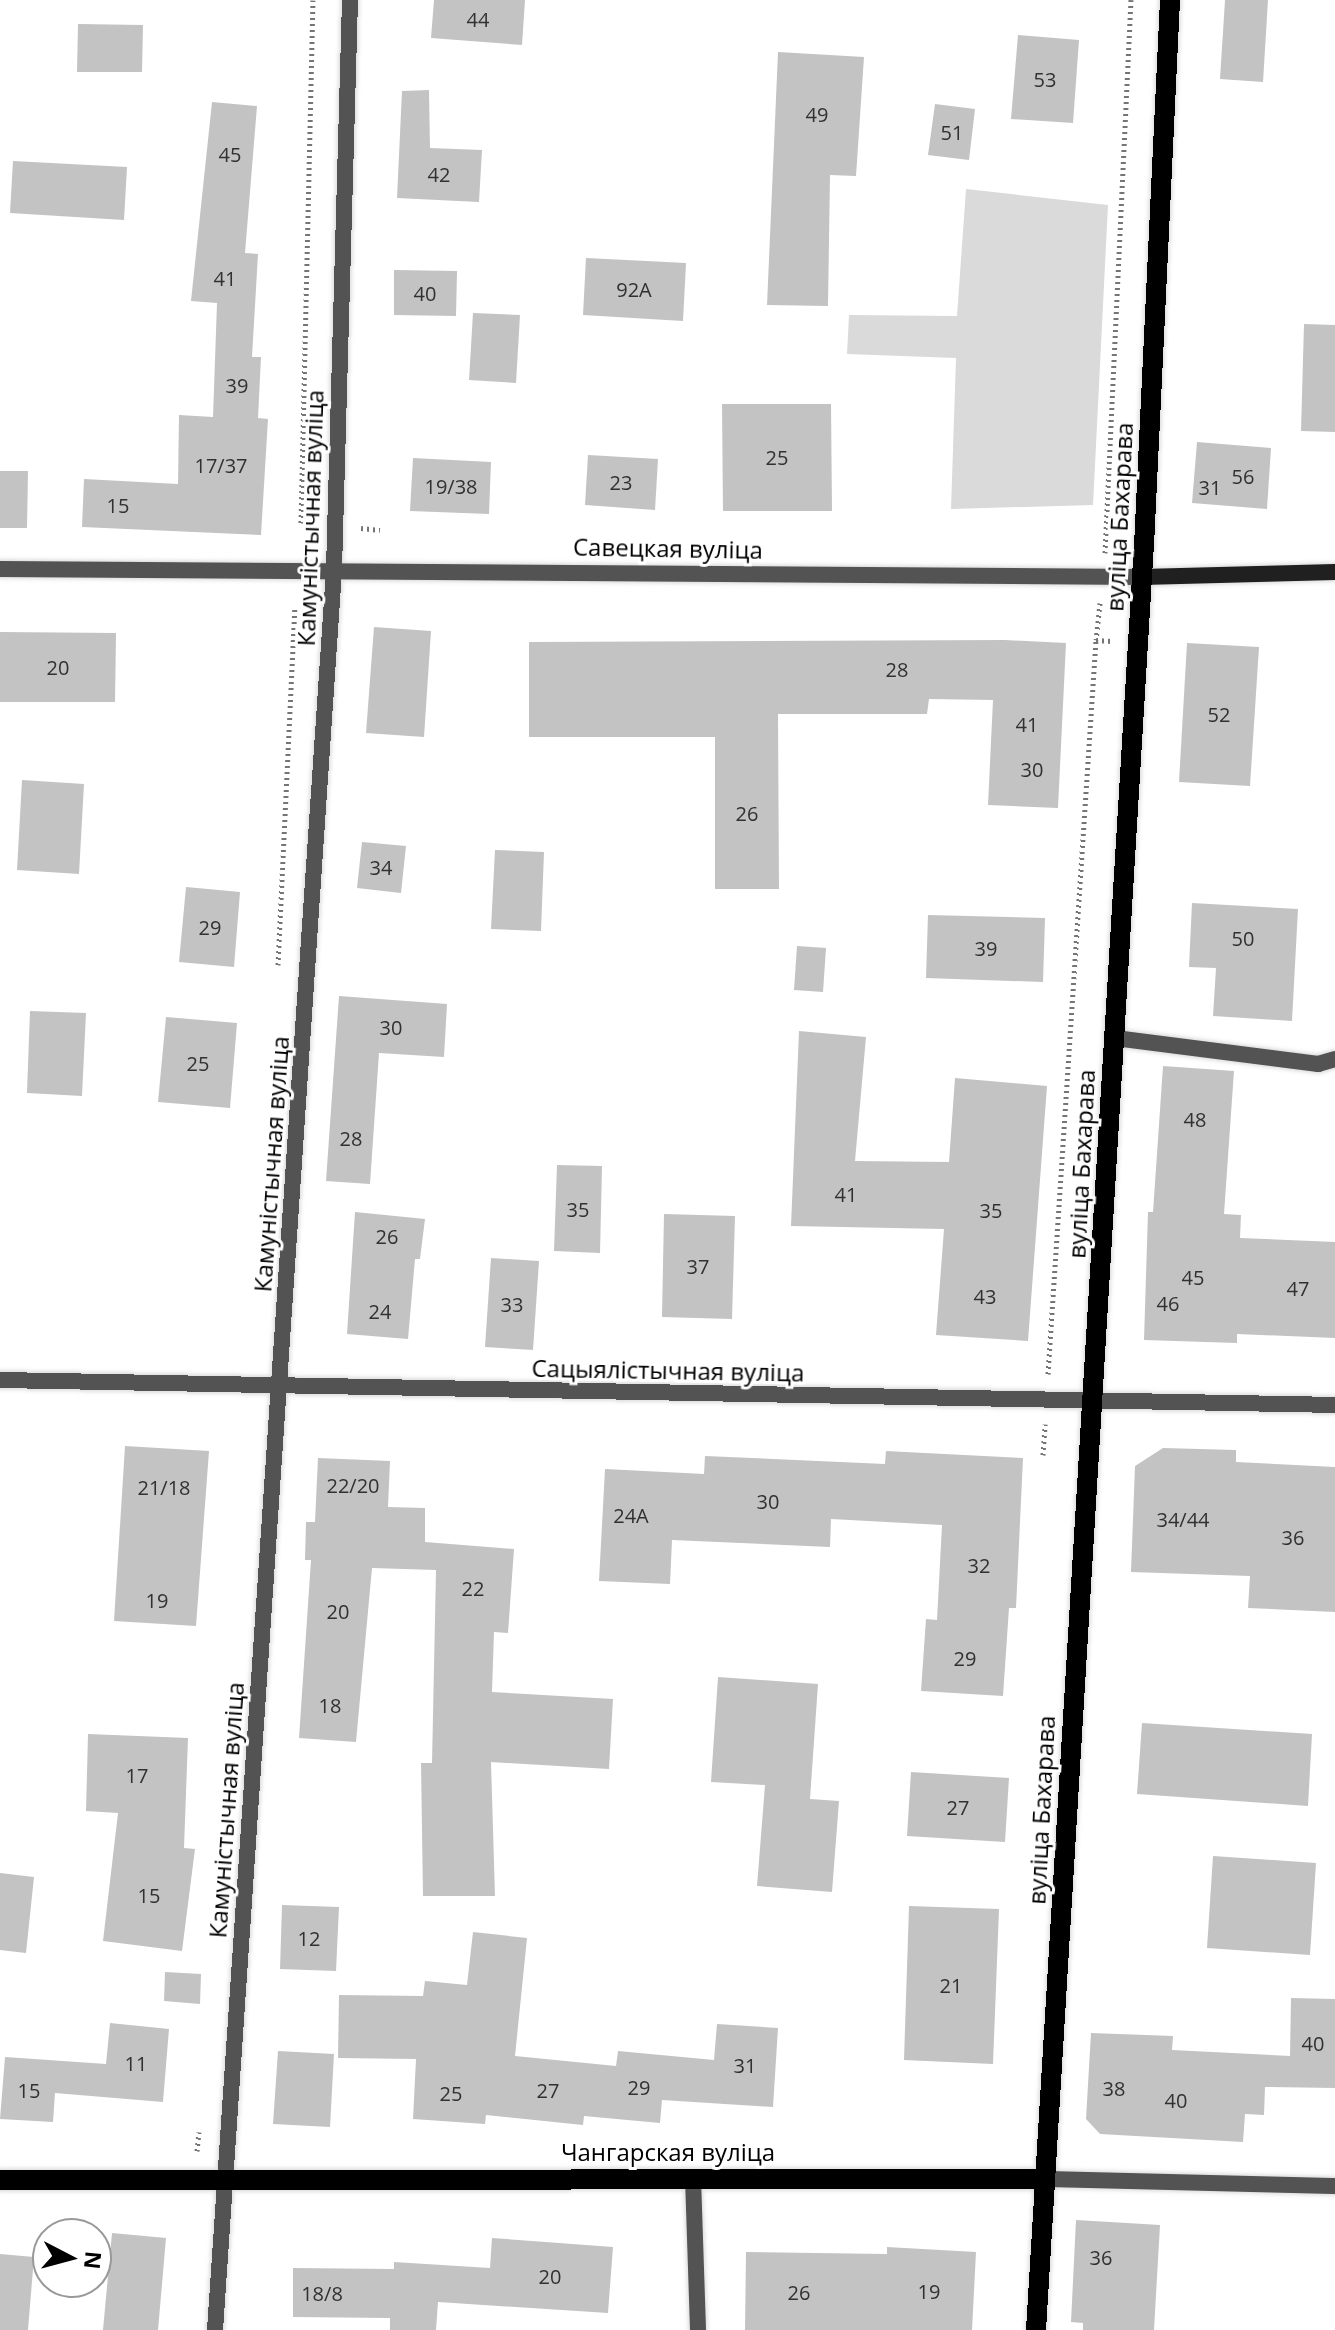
<!DOCTYPE html>
<meta charset="utf-8">
<style>
body{margin:0}
#map{position:relative;width:1335px;height:2330px;overflow:hidden;background:#fff;font-family:"Open Sans",sans-serif}
div>[style]{position:absolute}
[style*='--x']{left:calc(var(--x)*1px);top:calc(var(--y)*1px);width:calc(var(--w)*1px);rotate:calc(var(--a)*1deg)}
.green>*{inset:0;background:#dadada}
.building>*{inset:0;background:#c3c3c3}
.path>*{height:5px;margin-top:-2.5px;transform-origin:0;background:repeating-linear-gradient(90deg,#757575 0 2px,transparent 0 6px)}
.roads{filter:drop-shadow(0 0 2px #dbdbdb) drop-shadow(0 0 2px #dbdbdb)}
.lane>*{height:16px;margin:-8px;padding:0 8px;transform-origin:8px;border-radius:8px;background:#535353}
.street>*{height:16px;margin:-8px;padding:0 8px;transform-origin:8px;border-radius:8px;background:#535353}
.secondary>*{height:16px;margin:-8px;padding:0 8px;transform-origin:8px;border-radius:8px;background:#202020}
.primary>*{height:20px;margin:-10px;padding:0 10px;transform-origin:10px;border-radius:10px;background:#000}
span{translate:-50% -50%;white-space:nowrap;text-align:center;line-height:1.15;-webkit-text-stroke:6px #fff;paint-order:stroke}
.number-label{font-size:20px;color:#313131}
.number-label span{-webkit-text-stroke-width:0}
.street-label{font-size:24px;color:#000}
.north{position:absolute;left:32px;top:2218px;width:80px;height:80px;box-sizing:border-box;background:#fff;border:2px solid #999;border-radius:50%;rotate:96deg;font-size:22px;font-weight:700;line-height:32px;text-align:center;color:#000}
.north::after{content:'';display:block;margin:auto;width:28px;height:36px;background:#000;clip-path:polygon(50% 0,100% 100%,50% 72%,0 100%)}
</style>
<div id="map">
<div class="green">
<i style="clip-path:polygon(966px 189px,1108px 205px,1093px 505px,951px 509px,956px 358px,847px 354px,849px 315px,957px 316px)"></i>
</div>
<div class="building">
<i style="clip-path:polygon(434px 0,525px 0,522px 45px,431px 38px)"></i>
<i style="clip-path:polygon(1225px 0,1268px 0,1263px 82px,1220px 79px)"></i>
<i style="clip-path:polygon(78px 24px,143px 25px,142px 72px,77px 72px)"></i>
<i style="clip-path:polygon(1018px 35px,1079px 40px,1073px 123px,1011px 119px)"></i>
<i style="clip-path:polygon(778px 52px,864px 57px,856px 176px,830px 175px,828px 306px,767px 305px)"></i>
<i style="clip-path:polygon(429px 90px,430px 148px,482px 150px,479px 202px,397px 198px,402px 91px)"></i>
<i style="clip-path:polygon(212px 102px,257px 106px,245px 253px,258px 254px,252px 357px,261px 357px,258px 418px,268px 419px,261px 535px,82px 527px,84px 479px,178px 484px,179px 415px,213px 417px,217px 303px,191px 301px)"></i>
<i style="clip-path:polygon(935px 104px,975px 109px,969px 160px,928px 155px)"></i>
<i style="clip-path:polygon(13px 161px,127px 167px,124px 220px,10px 213px)"></i>
<i style="clip-path:polygon(586px 258px,686px 263px,683px 321px,583px 315px)"></i>
<i style="clip-path:polygon(394px 270px,457px 271px,456px 316px,394px 315px)"></i>
<i style="clip-path:polygon(473px 313px,520px 315px,516px 383px,469px 380px)"></i>
<i style="clip-path:polygon(1304px 324px,1335px 325px,1335px 432px,1301px 431px)"></i>
<i style="clip-path:polygon(722px 404px,831px 404px,832px 511px,723px 511px)"></i>
<i style="clip-path:polygon(1197px 442px,1271px 448px,1267px 509px,1192px 503px)"></i>
<i style="clip-path:polygon(588px 455px,658px 459px,655px 510px,585px 505px)"></i>
<i style="clip-path:polygon(413px 458px,491px 462px,489px 514px,410px 511px)"></i>
<i style="clip-path:polygon(0 471px,28px 471px,27px 528px,0 528px)"></i>
<i style="clip-path:polygon(374px 627px,431px 631px,424px 737px,366px 733px)"></i>
<i style="clip-path:polygon(0 632px,116px 633px,115px 702px,0 702px)"></i>
<i style="clip-path:polygon(1005px 640px,1066px 643px,1058px 808px,988px 805px,993px 700px,929px 699px,927px 714px,778px 714px,779px 889px,715px 889px,715px 737px,529px 737px,529px 642px)"></i>
<i style="clip-path:polygon(1187px 643px,1259px 647px,1250px 786px,1179px 782px)"></i>
<i style="clip-path:polygon(22px 780px,84px 784px,79px 874px,17px 870px)"></i>
<i style="clip-path:polygon(362px 842px,406px 846px,401px 893px,357px 888px)"></i>
<i style="clip-path:polygon(495px 850px,544px 852px,541px 931px,491px 929px)"></i>
<i style="clip-path:polygon(186px 887px,240px 892px,234px 967px,179px 962px)"></i>
<i style="clip-path:polygon(1192px 903px,1298px 909px,1292px 1021px,1213px 1016px,1216px 968px,1189px 967px)"></i>
<i style="clip-path:polygon(928px 915px,1045px 918px,1043px 982px,926px 978px)"></i>
<i style="clip-path:polygon(797px 946px,826px 948px,823px 992px,794px 990px)"></i>
<i style="clip-path:polygon(339px 996px,447px 1004px,444px 1057px,379px 1053px,370px 1184px,326px 1181px)"></i>
<i style="clip-path:polygon(30px 1011px,86px 1013px,82px 1096px,27px 1093px)"></i>
<i style="clip-path:polygon(166px 1017px,237px 1023px,230px 1108px,158px 1102px)"></i>
<i style="clip-path:polygon(799px 1031px,866px 1037px,855px 1161px,949px 1162px,955px 1078px,1047px 1086px,1028px 1341px,936px 1335px,944px 1229px,791px 1226px)"></i>
<i style="clip-path:polygon(1163px 1066px,1234px 1071px,1224px 1214px,1241px 1215px,1240px 1238px,1335px 1242px,1335px 1338px,1237px 1334px,1237px 1343px,1144px 1340px,1148px 1212px,1153px 1212px)"></i>
<i style="clip-path:polygon(557px 1165px,602px 1166px,600px 1253px,554px 1251px)"></i>
<i style="clip-path:polygon(355px 1212px,425px 1219px,420px 1259px,415px 1259px,408px 1339px,347px 1334px)"></i>
<i style="clip-path:polygon(664px 1214px,735px 1216px,732px 1319px,662px 1317px)"></i>
<i style="clip-path:polygon(491px 1258px,539px 1261px,533px 1350px,485px 1347px)"></i>
<i style="clip-path:polygon(125px 1446px,209px 1451px,196px 1626px,114px 1621px)"></i>
<i style="clip-path:polygon(1163px 1448px,1236px 1450px,1236px 1462px,1335px 1467px,1335px 1612px,1248px 1608px,1250px 1576px,1131px 1572px,1135px 1466px)"></i>
<i style="clip-path:polygon(886px 1451px,1023px 1458px,1016px 1608px,1009px 1608px,1003px 1696px,921px 1691px,926px 1619px,937px 1620px,942px 1525px,831px 1519px,830px 1547px,672px 1540px,670px 1584px,599px 1581px,605px 1469px,704px 1474px,705px 1456px,885px 1464px)"></i>
<i style="clip-path:polygon(318px 1458px,390px 1461px,388px 1507px,425px 1508px,425px 1542px,514px 1549px,508px 1633px,494px 1632px,492px 1692px,613px 1699px,609px 1769px,491px 1762px,495px 1896px,423px 1896px,421px 1763px,432px 1763px,436px 1570px,372px 1568px,356px 1742px,299px 1738px,311px 1560px,305px 1560px,306px 1522px,315px 1522px)"></i>
<i style="clip-path:polygon(718px 1677px,818px 1684px,810px 1799px,839px 1801px,832px 1892px,757px 1886px,765px 1785px,711px 1782px)"></i>
<i style="clip-path:polygon(1142px 1723px,1312px 1734px,1308px 1806px,1137px 1794px)"></i>
<i style="clip-path:polygon(88px 1734px,188px 1738px,184px 1848px,195px 1849px,182px 1951px,103px 1941px,118px 1813px,86px 1811px)"></i>
<i style="clip-path:polygon(911px 1772px,1009px 1778px,1005px 1842px,907px 1836px)"></i>
<i style="clip-path:polygon(1213px 1856px,1316px 1863px,1310px 1955px,1207px 1948px)"></i>
<i style="clip-path:polygon(0 1873px,34px 1877px,26px 1953px,0 1950px)"></i>
<i style="clip-path:polygon(282px 1905px,339px 1907px,336px 1971px,280px 1969px)"></i>
<i style="clip-path:polygon(909px 1906px,999px 1909px,993px 2064px,904px 2060px)"></i>
<i style="clip-path:polygon(473px 1932px,527px 1938px,515px 2056px,616px 2066px,618px 2051px,714px 2060px,717px 2024px,778px 2028px,773px 2107px,662px 2100px,660px 2123px,584px 2116px,583px 2125px,486px 2115px,485px 2124px,413px 2119px,416px 2059px,338px 2058px,339px 1995px,423px 1996px,425px 1981px,467px 1985px)"></i>
<i style="clip-path:polygon(165px 1972px,201px 1974px,200px 2004px,164px 2001px)"></i>
<i style="clip-path:polygon(1291px 1998px,1335px 1999px,1335px 2088px,1265px 2087px,1264px 2115px,1245px 2114px,1243px 2142px,1100px 2134px,1086px 2119px,1091px 2033px,1173px 2036px,1172px 2050px,1290px 2056px)"></i>
<i style="clip-path:polygon(110px 2023px,169px 2029px,163px 2102px,55px 2093px,53px 2122px,0 2119px,5px 2057px,106px 2064px)"></i>
<i style="clip-path:polygon(278px 2051px,334px 2054px,330px 2127px,273px 2124px)"></i>
<i style="clip-path:polygon(1076px 2220px,1160px 2225px,1154px 2330px,1083px 2330px,1083px 2323px,1071px 2322px)"></i>
<i style="clip-path:polygon(112px 2233px,166px 2238px,158px 2330px,103px 2330px)"></i>
<i style="clip-path:polygon(492px 2238px,613px 2247px,608px 2313px,438px 2302px,436px 2330px,390px 2330px,390px 2318px,293px 2317px,293px 2268px,394px 2269px,394px 2262px,490px 2268px)"></i>
<i style="clip-path:polygon(887px 2247px,976px 2252px,972px 2330px,745px 2330px,746px 2252px,887px 2254px)"></i>
<i style="clip-path:polygon(0 2254px,34px 2257px,28px 2330px,0 2330px)"></i>
</div>
<div class="path">
<i style="--x:311;--y:524;--w:10;--a:-174"></i>
<i style="--x:301;--y:523;--w:523;--a:-88.69"></i>
<i style="--x:361;--y:528;--w:19;--a:6"></i>
<i style="--x:1105;--y:553;--w:554;--a:-87.31"></i>
<i style="--x:1100;--y:603;--w:37;--a:96"></i>
<i style="--x:1096;--y:640;--w:16;--a:4"></i>
<i style="--x:278;--y:965;--w:359;--a:-87.3"></i>
<i style="--x:1048;--y:1374;--w:736;--a:-86.26"></i>
<i style="--x:1043;--y:1455;--w:31;--a:-86"></i>
<i style="--x:197;--y:2151;--w:19;--a:-84"></i>
</div>
<div class="roads">
<div class="lane">
<i style="--x:1115;--y:1038;--w:205;--a:7.3"></i>
<i style="--x:1318;--y:1064;--w:18;--a:-16"></i>
<i style="--x:693;--y:2178;--w:152;--a:88.1"></i>
</div>
<div class="street">
<i style="--x:0;--y:569;--w:1142;--a:0.4"></i>
<i style="--x:0;--y:1380;--w:1335;--a:1.07"></i>
<i style="--x:1045;--y:2179;--w:290;--a:1.4"></i>
<i style="--x:215;--y:2330;--w:1765;--a:-86.13"></i>
<i style="--x:334;--y:569;--w:569;--a:-88.39"></i>
</div>
<div class="secondary">
<i style="--x:1142;--y:577;--w:193;--a:-1.5"></i>
</div>
<div class="primary">
<i style="--x:0;--y:2180;--w:1045;--a:-0.05"></i>
<i style="--x:1036;--y:2330;--w:1808;--a:-86.54"></i>
<i style="--x:1145;--y:525;--w:526;--a:-87.27"></i>
</div>
</div>
<div class="number-label">
<span style="left:478px;top:19px">44</span>
<span style="left:1045px;top:79px">53</span>
<span style="left:817px;top:114px">49</span>
<span style="left:952px;top:132px">51</span>
<span style="left:230px;top:154px">45</span>
<span style="left:439px;top:174px">42</span>
<span style="left:225px;top:278px">41</span>
<span style="left:634px;top:289px">92А</span>
<span style="left:425px;top:293px">40</span>
<span style="left:237px;top:385px">39</span>
<span style="left:777px;top:457px">25</span>
<span style="left:221px;top:465px">17/37</span>
<span style="left:1243px;top:476px">56</span>
<span style="left:621px;top:482px">23</span>
<span style="left:451px;top:486px">19/38</span>
<span style="left:1210px;top:487px">31</span>
<span style="left:118px;top:505px">15</span>
<span style="left:58px;top:667px">20</span>
<span style="left:897px;top:669px">28</span>
<span style="left:1219px;top:714px">52</span>
<span style="left:1027px;top:724px">41</span>
<span style="left:1032px;top:769px">30</span>
<span style="left:747px;top:813px">26</span>
<span style="left:381px;top:867px">34</span>
<span style="left:210px;top:927px">29</span>
<span style="left:1243px;top:938px">50</span>
<span style="left:986px;top:948px">39</span>
<span style="left:391px;top:1027px">30</span>
<span style="left:198px;top:1063px">25</span>
<span style="left:1195px;top:1119px">48</span>
<span style="left:351px;top:1138px">28</span>
<span style="left:846px;top:1194px">41</span>
<span style="left:578px;top:1209px">35</span>
<span style="left:991px;top:1210px">35</span>
<span style="left:387px;top:1236px">26</span>
<span style="left:698px;top:1266px">37</span>
<span style="left:1193px;top:1277px">45</span>
<span style="left:1298px;top:1288px">47</span>
<span style="left:985px;top:1296px">43</span>
<span style="left:1168px;top:1303px">46</span>
<span style="left:512px;top:1304px">33</span>
<span style="left:380px;top:1311px">24</span>
<span style="left:353px;top:1485px">22/20</span>
<span style="left:164px;top:1487px">21/18</span>
<span style="left:768px;top:1501px">30</span>
<span style="left:631px;top:1515px">24А</span>
<span style="left:1183px;top:1519px">34/44</span>
<span style="left:1293px;top:1537px">36</span>
<span style="left:979px;top:1565px">32</span>
<span style="left:473px;top:1588px">22</span>
<span style="left:157px;top:1600px">19</span>
<span style="left:338px;top:1611px">20</span>
<span style="left:965px;top:1658px">29</span>
<span style="left:330px;top:1705px">18</span>
<span style="left:137px;top:1775px">17</span>
<span style="left:958px;top:1807px">27</span>
<span style="left:149px;top:1895px">15</span>
<span style="left:309px;top:1938px">12</span>
<span style="left:951px;top:1985px">21</span>
<span style="left:1313px;top:2043px">40</span>
<span style="left:136px;top:2063px">11</span>
<span style="left:745px;top:2065px">31</span>
<span style="left:639px;top:2087px">29</span>
<span style="left:1114px;top:2088px">38</span>
<span style="left:29px;top:2090px">15</span>
<span style="left:548px;top:2090px">27</span>
<span style="left:451px;top:2093px">25</span>
<span style="left:1176px;top:2100px">40</span>
<span style="left:1101px;top:2257px">36</span>
<span style="left:550px;top:2276px">20</span>
<span style="left:929px;top:2291px">19</span>
<span style="left:799px;top:2292px">26</span>
<span style="left:322px;top:2293px">18/8</span>
</div>
<div class="street-label">
<span style="left:1119px;top:517px;rotate:-87deg">вуліца Бахарава</span>
<span style="left:310px;top:518px;rotate:-88deg">Камуністычная вуліца</span>
<span style="left:668px;top:548px;rotate:1deg">Савецкая вуліца</span>
<span style="left:271px;top:1164px;rotate:-86deg">Камуністычная вуліца</span>
<span style="left:1081px;top:1164px;rotate:-87deg">вуліца Бахарава</span>
<span style="left:668px;top:1370px;rotate:1deg">Сацыялістычная вуліца</span>
<span style="left:226px;top:1810px;rotate:-86deg">Камуністычная вуліца</span>
<span style="left:1041px;top:1810px;rotate:-87deg">вуліца Бахарава</span>
<span style="left:668px;top:2152px">Чангарская вуліца</span>
</div>
<div class="north">N</div>
</div>
